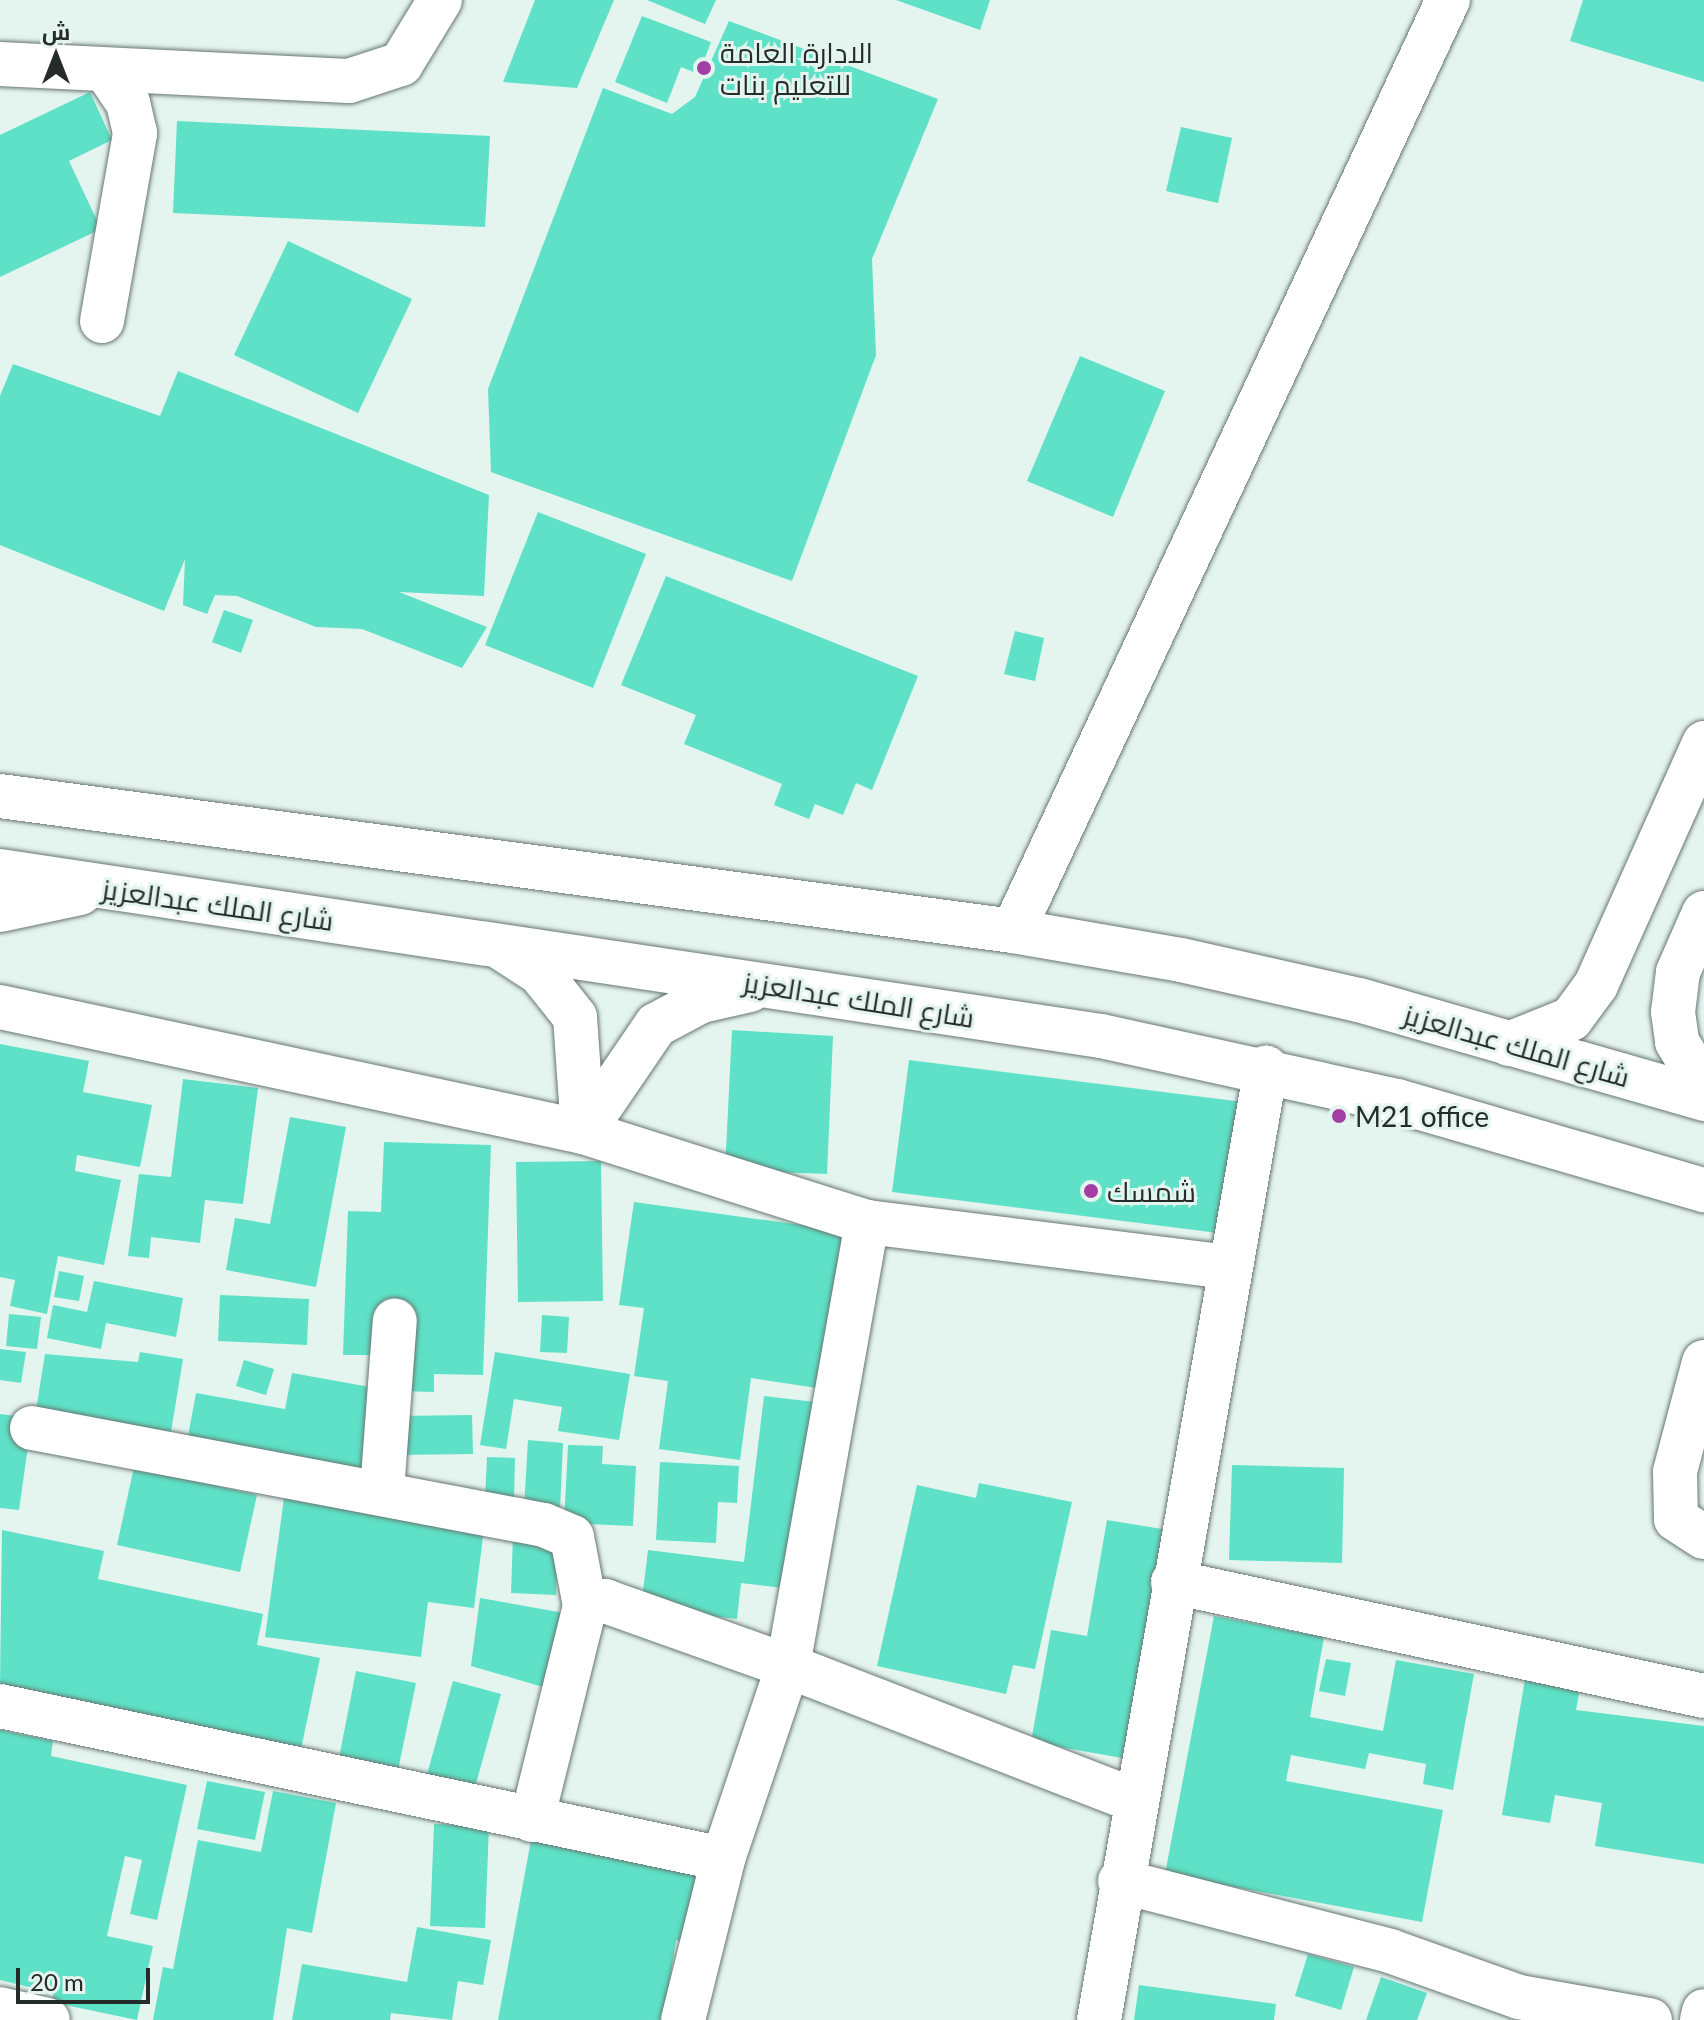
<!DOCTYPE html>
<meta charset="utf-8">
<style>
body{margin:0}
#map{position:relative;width:1704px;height:2020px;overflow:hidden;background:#e4f4ef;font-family:Lato,Cairo,sans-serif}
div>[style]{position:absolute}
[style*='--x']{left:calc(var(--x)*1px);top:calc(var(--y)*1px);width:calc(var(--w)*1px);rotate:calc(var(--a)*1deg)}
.building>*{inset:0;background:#5ee1c6}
.roads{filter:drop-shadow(0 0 2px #687672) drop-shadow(0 0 2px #687672)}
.minor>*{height:44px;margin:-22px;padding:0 22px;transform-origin:22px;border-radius:22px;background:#fff}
.dots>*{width:22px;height:22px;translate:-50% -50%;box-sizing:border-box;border:4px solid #e4f4ef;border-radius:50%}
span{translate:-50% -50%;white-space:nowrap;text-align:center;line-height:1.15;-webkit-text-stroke:6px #e4f4ef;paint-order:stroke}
.poi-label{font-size:28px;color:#252b29}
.left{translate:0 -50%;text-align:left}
.street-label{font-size:28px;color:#252b29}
.north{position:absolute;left:16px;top:16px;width:80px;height:80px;-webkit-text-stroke:6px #e4f4ef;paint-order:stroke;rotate:0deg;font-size:22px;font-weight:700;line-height:32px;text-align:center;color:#252b29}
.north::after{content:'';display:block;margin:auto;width:28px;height:36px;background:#252b29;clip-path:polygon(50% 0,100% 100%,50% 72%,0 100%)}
.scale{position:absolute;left:16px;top:1968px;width:134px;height:36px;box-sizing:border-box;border:4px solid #252b29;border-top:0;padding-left:10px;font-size:24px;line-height:28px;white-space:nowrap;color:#252b29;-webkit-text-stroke:6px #e4f4ef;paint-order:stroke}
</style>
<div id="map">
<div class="building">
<i style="clip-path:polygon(535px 0,614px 0,577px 88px,503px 82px)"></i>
<i style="clip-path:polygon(647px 0,716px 0,705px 24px)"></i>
<i style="clip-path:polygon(896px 0,990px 0,980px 30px)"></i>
<i style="clip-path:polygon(1583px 0,1704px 0,1704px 82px,1570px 41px)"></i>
<i style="clip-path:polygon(642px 16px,711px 42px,699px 74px,681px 67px,667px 103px,615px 82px)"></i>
<i style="clip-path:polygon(729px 21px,938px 99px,872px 259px,876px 355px,792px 581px,491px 472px,488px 389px,603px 88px,672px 114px,695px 97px)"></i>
<i style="clip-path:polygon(90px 92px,112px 140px,69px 161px,101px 229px,0 277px,0 135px)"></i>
<i style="clip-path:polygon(177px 121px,490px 136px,485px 227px,173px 213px)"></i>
<i style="clip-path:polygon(1181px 127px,1232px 138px,1218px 203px,1166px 191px)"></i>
<i style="clip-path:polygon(288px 241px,412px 299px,358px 413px,234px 355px)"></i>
<i style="clip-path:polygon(1080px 356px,1165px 391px,1113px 517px,1027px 481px)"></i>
<i style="clip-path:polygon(13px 364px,160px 416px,178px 371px,489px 495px,484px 596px,399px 592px,487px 627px,462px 668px,362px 629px,316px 627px,237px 596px,215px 595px,207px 614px,183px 605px,185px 559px,164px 611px,0 545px,0 396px)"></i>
<i style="clip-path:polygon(538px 512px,646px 554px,593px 688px,485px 645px)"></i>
<i style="clip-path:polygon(666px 576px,918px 676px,872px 790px,856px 783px,843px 815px,815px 804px,809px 819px,774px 805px,782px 784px,684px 744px,696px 715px,621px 685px)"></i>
<i style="clip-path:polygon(224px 610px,253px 620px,241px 653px,212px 642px)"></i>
<i style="clip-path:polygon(1015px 631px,1044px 638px,1035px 681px,1004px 674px)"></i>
<i style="clip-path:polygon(732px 1030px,833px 1036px,827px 1174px,725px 1170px)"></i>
<i style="clip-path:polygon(0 1044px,89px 1061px,83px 1092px,152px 1105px,140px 1167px,77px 1155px,75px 1171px,121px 1180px,104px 1265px,58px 1256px,47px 1314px,10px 1306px,15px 1280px,0 1277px)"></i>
<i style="clip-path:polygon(909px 1060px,1251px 1103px,1234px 1235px,892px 1192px)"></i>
<i style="clip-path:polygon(183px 1079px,258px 1088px,243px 1204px,205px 1200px,200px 1243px,151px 1237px,149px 1258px,128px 1256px,139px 1174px,171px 1177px)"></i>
<i style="clip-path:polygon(290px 1117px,346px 1127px,316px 1287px,226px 1270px,235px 1218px,270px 1224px)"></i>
<i style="clip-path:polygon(384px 1142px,491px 1145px,483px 1375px,434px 1374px,434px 1392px,401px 1391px,381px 1355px,343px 1355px,348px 1211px,381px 1212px)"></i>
<i style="clip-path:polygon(601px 1161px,603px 1301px,518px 1302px,516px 1162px)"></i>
<i style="clip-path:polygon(634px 1202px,852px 1232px,830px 1390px,751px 1378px,740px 1460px,659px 1449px,668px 1381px,634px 1376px,644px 1308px,619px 1305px)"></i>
<i style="clip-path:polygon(59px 1271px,84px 1276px,79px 1301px,54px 1297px)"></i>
<i style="clip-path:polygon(94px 1281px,183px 1298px,176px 1337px,106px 1323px,101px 1349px,47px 1338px,53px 1305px,87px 1312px)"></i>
<i style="clip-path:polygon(220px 1295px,309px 1299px,307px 1345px,218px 1341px)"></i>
<i style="clip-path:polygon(9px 1314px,41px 1317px,37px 1349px,6px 1346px)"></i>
<i style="clip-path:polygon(542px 1315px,569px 1317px,567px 1353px,540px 1352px)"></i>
<i style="clip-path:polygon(0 1349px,26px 1352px,21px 1383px,0 1380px)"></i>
<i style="clip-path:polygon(140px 1352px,183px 1359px,171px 1432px,36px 1410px,45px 1354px,138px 1362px)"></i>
<i style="clip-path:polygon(495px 1352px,630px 1374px,619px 1440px,558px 1431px,562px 1407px,514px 1399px,506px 1449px,480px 1445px)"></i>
<i style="clip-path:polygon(244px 1360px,274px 1369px,266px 1395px,236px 1386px)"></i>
<i style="clip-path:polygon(292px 1373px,381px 1389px,363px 1484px,185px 1452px,196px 1393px,285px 1409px)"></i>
<i style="clip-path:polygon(764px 1396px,823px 1403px,800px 1590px,741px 1583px,737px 1619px,641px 1608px,648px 1550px,744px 1562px)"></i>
<i style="clip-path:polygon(0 1414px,32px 1418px,19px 1510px,0 1508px)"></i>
<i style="clip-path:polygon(472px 1415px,473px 1454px,397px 1455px,396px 1416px)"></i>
<i style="clip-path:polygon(528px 1440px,563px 1443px,560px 1510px,524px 1508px)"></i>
<i style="clip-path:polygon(568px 1445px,603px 1446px,602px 1464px,636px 1466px,633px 1526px,564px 1523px)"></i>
<i style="clip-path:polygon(487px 1457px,515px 1458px,514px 1501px,485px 1501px)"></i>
<i style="clip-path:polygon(660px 1462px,739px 1466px,737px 1503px,718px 1502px,716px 1543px,656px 1540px)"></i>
<i style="clip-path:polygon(1232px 1465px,1344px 1468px,1342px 1563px,1229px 1560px)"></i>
<i style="clip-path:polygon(134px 1467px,257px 1495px,240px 1572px,117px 1545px)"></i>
<i style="clip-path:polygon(979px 1483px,1072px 1502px,1035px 1669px,1013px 1665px,1006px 1694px,877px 1666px,917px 1485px,976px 1498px)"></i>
<i style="clip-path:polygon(285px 1491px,485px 1521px,474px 1608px,428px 1602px,421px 1657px,265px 1637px)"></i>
<i style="clip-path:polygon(1107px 1520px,1168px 1530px,1128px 1759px,1031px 1742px,1051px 1630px,1087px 1636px)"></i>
<i style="clip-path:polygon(2px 1530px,104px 1551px,98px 1579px,263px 1614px,257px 1645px,320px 1658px,299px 1759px,0 1685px)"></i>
<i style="clip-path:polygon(513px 1536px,558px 1538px,556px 1595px,511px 1593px)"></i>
<i style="clip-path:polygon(480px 1598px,564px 1613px,550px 1689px,471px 1666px)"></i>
<i style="clip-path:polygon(1214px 1616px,1324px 1637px,1310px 1717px,1383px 1731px,1396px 1660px,1474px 1674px,1453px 1790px,1423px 1784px,1426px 1764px,1369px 1753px,1365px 1769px,1291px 1755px,1286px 1781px,1443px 1810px,1422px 1922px,1165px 1874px)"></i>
<i style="clip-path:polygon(1326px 1659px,1351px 1663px,1345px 1696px,1319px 1691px)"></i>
<i style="clip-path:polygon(356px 1671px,416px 1683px,395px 1785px,336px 1773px)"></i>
<i style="clip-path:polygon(1525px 1679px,1580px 1688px,1576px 1710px,1704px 1726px,1704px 1864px,1595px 1846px,1602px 1803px,1555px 1795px,1550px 1823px,1502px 1815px)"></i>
<i style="clip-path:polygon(453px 1681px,501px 1694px,472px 1798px,424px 1785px)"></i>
<i style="clip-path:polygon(0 1730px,53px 1741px,51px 1756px,187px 1785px,157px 1920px,130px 1914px,142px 1860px,125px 1856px,107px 1936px,153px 1946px,137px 2020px,51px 2002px,54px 1993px,0 1980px)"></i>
<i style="clip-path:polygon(207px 1781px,265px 1792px,255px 1840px,197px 1829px)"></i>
<i style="clip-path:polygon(273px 1791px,336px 1803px,312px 1933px,287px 1928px,273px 2020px,153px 2020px,163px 1967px,173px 1969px,198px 1840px,261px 1852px)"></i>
<i style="clip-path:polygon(434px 1824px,489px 1826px,485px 1928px,430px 1926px)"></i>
<i style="clip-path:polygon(531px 1840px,703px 1870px,689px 1943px,676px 1940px,664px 2020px,498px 2020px)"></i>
<i style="clip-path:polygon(417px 1927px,491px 1940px,483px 1985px,458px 1981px,452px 2020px,391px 2013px,390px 2020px,292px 2020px,302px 1964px,407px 1982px)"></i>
<i style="clip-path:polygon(1308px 1954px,1354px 1967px,1341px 2010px,1295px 1996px)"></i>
<i style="clip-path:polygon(1381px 1977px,1427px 1993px,1417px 2020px,1366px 2020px)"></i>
<i style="clip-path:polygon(1139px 1985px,1276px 2004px,1274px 2020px,1134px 2020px)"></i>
</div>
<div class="roads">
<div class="minor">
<i style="--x:0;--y:64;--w:349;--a:2.8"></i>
<i style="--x:349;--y:81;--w:55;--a:-18.1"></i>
<i style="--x:401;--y:64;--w:75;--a:-58.6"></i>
<i style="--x:102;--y:321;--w:191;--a:-80"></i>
<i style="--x:135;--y:133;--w:31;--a:-103"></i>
<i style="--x:128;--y:103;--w:40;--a:-124"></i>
<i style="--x:0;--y:796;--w:1022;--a:7.59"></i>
<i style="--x:1013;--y:931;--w:170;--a:9.8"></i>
<i style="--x:1181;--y:960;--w:182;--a:12.7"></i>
<i style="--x:1359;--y:1000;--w:359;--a:16"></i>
<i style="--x:0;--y:871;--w:1113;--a:8.52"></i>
<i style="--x:1101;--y:1036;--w:303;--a:12.4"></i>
<i style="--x:1397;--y:1101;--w:320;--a:16.2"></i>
<i style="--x:0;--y:910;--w:82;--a:-12"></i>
<i style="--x:1704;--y:913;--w:64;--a:113.8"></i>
<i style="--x:1678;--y:972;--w:40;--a:97.1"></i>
<i style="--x:1673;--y:1012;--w:30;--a:82"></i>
<i style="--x:1677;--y:1042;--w:52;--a:58.5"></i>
<i style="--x:1013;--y:931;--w:1028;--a:-64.96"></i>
<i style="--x:503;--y:949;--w:44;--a:33"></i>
<i style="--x:540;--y:973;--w:56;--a:51.5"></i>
<i style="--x:575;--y:1017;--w:115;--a:86"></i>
<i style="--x:583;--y:1132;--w:130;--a:-55.7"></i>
<i style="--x:656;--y:1025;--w:51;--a:-28.1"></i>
<i style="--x:701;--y:1001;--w:50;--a:-12.7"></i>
<i style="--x:0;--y:1007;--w:596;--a:12.1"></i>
<i style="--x:583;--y:1132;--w:298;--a:17.6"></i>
<i style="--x:867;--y:1222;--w:365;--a:7.1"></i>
<i style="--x:1509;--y:1044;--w:67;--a:-22"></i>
<i style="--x:1571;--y:1019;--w:42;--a:-53.7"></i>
<i style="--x:1596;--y:985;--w:265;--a:-65.9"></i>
<i style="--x:1704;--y:1362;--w:114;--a:104.8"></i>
<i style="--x:1675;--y:1472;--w:47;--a:88.8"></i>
<i style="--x:1676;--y:1519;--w:33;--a:33"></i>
<i style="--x:32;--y:1428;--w:521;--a:10.73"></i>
<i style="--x:544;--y:1525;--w:30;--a:23"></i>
<i style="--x:572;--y:1537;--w:70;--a:79.3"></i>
<i style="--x:382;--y:1491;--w:171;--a:-85.7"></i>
<i style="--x:1173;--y:1582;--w:543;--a:12.12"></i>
<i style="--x:0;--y:1706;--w:739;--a:11.95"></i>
<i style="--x:532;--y:1820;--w:220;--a:-76.1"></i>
<i style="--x:585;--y:1606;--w:21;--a:-14"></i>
<i style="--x:605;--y:1601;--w:194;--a:19.6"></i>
<i style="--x:788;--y:1666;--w:451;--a:-79.9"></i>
<i style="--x:1120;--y:1881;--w:279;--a:14.5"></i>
<i style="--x:1390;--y:1951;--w:137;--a:19.6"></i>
<i style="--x:1519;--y:1997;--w:133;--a:10"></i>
<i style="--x:0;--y:2009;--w:49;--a:12.9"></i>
<i style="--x:683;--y:2020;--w:166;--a:-76"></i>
<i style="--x:723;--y:1859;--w:204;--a:-71.4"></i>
<i style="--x:788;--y:1666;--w:370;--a:21.2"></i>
<i style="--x:1099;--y:2020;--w:967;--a:-80.05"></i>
<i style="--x:1702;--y:2020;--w:9;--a:-77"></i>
</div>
</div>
<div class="dots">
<i style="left:704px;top:68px;background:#a33fa4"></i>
<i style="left:1339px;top:1116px;background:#a33fa4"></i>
<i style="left:1091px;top:1191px;background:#a33fa4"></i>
</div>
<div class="poi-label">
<span class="left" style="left:720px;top:68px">الادارة العامة<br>للتعليم بنات</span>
<span class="left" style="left:1355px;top:1116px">M21 office</span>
<span class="left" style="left:1107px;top:1191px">شمسك</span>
</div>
<div class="street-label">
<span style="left:218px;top:904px;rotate:8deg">شارع الملك عبدالعزيز</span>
<span style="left:859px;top:999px;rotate:9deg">شارع الملك عبدالعزيز</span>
<span style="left:1517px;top:1045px;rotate:16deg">شارع الملك عبدالعزيز</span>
</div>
<div class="north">ش</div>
<div class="scale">20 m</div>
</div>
